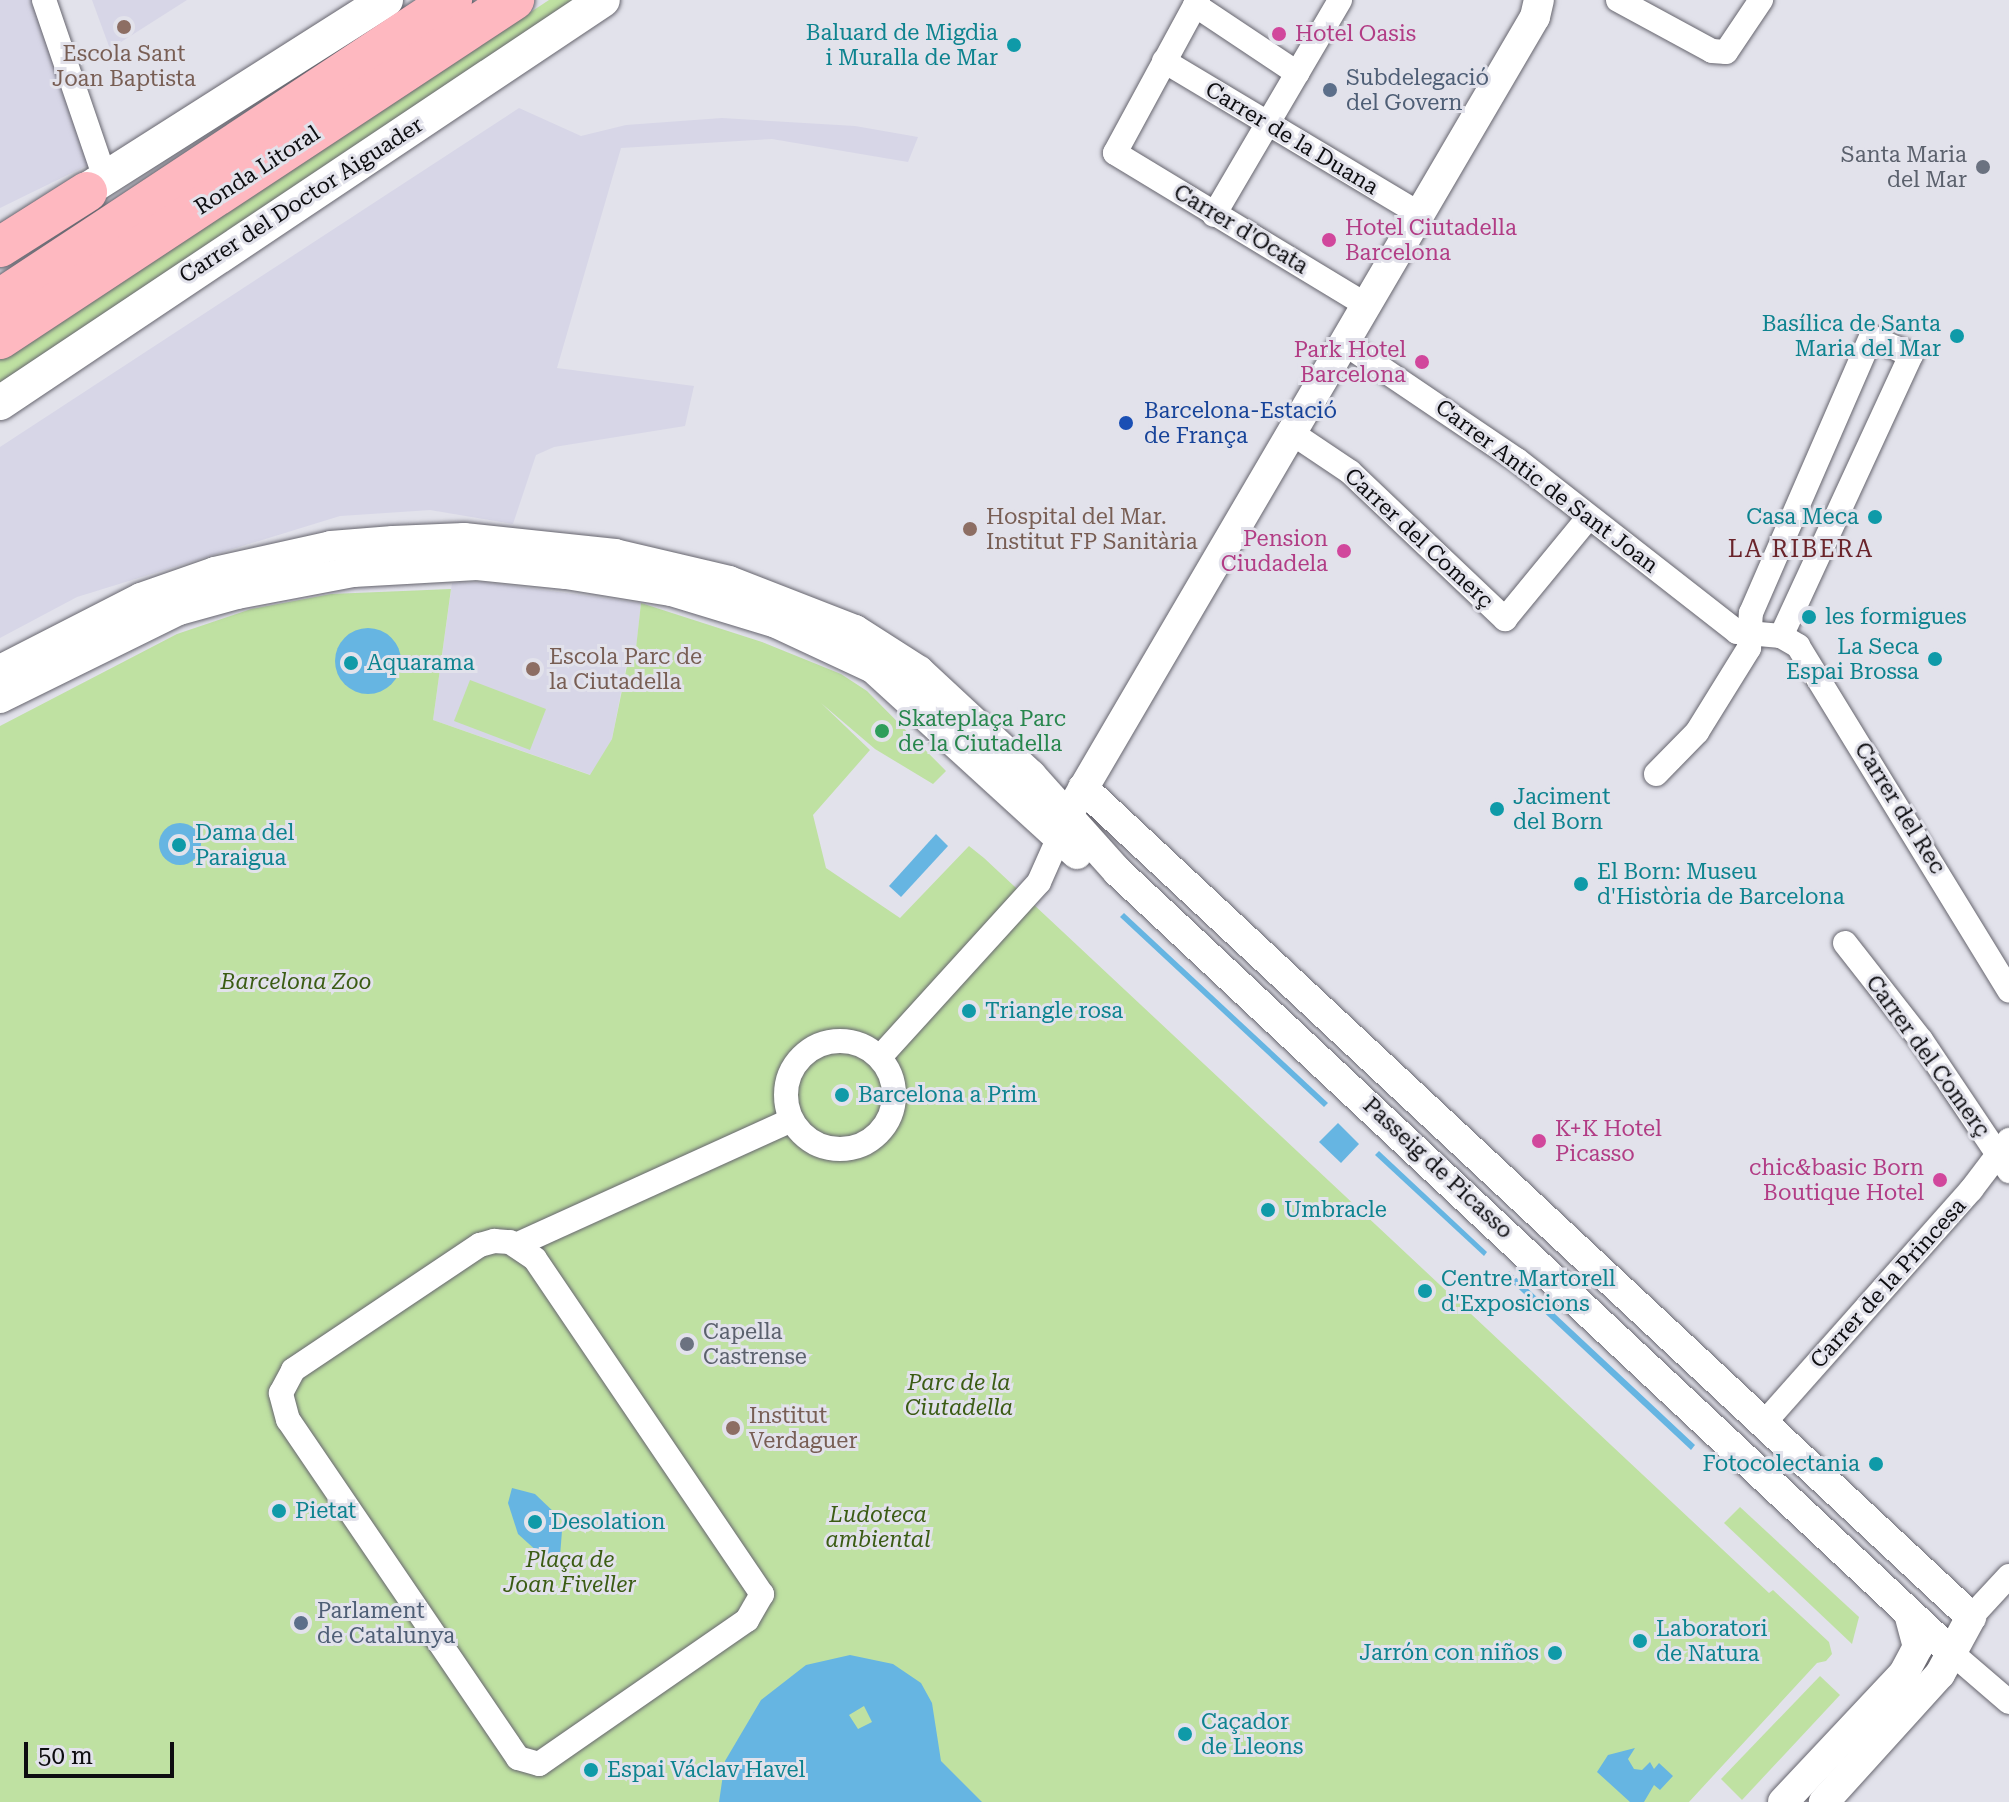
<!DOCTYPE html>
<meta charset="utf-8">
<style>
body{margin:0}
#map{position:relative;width:2009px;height:1802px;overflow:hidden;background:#e2e2eb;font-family:"Roboto Serif",serif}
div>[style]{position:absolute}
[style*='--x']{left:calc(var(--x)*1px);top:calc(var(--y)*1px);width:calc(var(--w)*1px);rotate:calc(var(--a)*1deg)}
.built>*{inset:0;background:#d7d6e7}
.green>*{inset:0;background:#bfe1a2}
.water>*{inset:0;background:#66b5e2}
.round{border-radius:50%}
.roads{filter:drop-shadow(0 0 2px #66656e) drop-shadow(0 0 2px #66656e)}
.minor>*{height:24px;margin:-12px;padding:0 12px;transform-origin:12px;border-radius:12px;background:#fff}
.minor>.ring{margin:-12px;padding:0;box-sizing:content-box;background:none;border:24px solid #fff;border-radius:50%}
.tertiary>*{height:30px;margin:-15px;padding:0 15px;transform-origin:15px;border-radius:15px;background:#fff}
.secondary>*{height:34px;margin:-17px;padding:0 17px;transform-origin:17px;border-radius:17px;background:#fff}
.trunk>*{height:40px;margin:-20px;padding:0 20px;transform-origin:20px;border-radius:20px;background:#feb8c0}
.dots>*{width:22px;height:22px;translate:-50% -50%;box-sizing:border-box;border:4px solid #e2e2eb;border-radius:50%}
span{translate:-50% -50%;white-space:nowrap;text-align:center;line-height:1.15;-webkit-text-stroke:6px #e2e2eb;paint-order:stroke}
.culture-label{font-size:22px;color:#0d838f}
.right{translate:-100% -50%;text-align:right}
.left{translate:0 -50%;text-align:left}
.hotel-label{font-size:22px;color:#b23c85}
.education-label{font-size:22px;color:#785e54}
.service-label{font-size:22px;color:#4e5e75}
.street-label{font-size:22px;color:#0d0d10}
.worship-label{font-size:22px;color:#5b616d}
.transit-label{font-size:22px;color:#164399}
.leisure-label{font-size:22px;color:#27864d}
.park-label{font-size:22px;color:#3b5c14;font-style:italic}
.neighbourhood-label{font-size:24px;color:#6a242b;letter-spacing:2px}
.scale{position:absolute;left:24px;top:1742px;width:150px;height:36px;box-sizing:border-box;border:4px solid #0d0d10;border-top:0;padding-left:10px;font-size:24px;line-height:28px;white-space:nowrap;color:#0d0d10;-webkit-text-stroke:6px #e2e2eb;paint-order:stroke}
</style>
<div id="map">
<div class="built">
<i style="clip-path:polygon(0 0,34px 0,90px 164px,0 208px)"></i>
<i style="clip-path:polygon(92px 0,187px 0,110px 49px)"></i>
<i style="clip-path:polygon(519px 108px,581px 136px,626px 125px,722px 118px,855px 126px,918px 137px,908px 162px,772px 139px,621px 148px,557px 368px,694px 386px,685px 426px,554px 447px,536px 455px,513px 524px,430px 510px,340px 516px,77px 597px,0 638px,0 447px)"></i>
<i style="clip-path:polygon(483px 582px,641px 603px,635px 658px,628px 657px,612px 739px,591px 775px,433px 720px,452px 583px)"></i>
</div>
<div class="green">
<i style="clip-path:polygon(549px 0,574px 0,0 383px,0 360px)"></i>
<i style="clip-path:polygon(451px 589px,433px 720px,590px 775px,612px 739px,629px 656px,635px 657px,641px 603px,762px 642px,841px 674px,867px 691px,946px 771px,933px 784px,875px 749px,821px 703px,870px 750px,813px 815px,826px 868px,900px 918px,969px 846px,984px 858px,1769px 1593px,1773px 1590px,1829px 1642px,1832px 1654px,1826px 1661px,1817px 1663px,1689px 1802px,0 1802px,0 726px,177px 634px,251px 609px,331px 594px)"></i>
<i style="clip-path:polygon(470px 680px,546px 709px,530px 750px,454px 721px)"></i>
<i style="clip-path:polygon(1740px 1507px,1859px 1617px,1852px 1644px,1724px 1523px)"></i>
<i style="clip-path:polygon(1820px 1676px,1840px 1695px,1742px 1800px,1721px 1779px)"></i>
</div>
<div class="water">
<i class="round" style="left:335px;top:628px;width:66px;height:66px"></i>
<i class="round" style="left:159px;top:823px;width:42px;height:42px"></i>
<i style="clip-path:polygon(936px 834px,948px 846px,901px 897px,889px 886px)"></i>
<i style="clip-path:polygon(1124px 913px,1328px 1103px,1324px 1107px,1120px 917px)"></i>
<i style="clip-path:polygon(1338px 1123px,1359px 1144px,1341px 1163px,1319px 1142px)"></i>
<i style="clip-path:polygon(1379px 1151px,1487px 1252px,1484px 1256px,1375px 1155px)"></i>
<i style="clip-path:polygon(1509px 1271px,1695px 1445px,1691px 1450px,1505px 1276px)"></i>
<i style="clip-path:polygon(512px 1488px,535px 1494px,556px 1514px,562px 1531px,560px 1556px,539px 1553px,518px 1534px,508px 1503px)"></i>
<i style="clip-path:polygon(evenodd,850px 1655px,893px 1664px,921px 1683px,932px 1703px,941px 1761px,982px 1802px,719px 1802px,725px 1761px,761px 1700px,806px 1665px,850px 1655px,864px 1706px,872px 1722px,858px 1729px,849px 1715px,864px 1706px)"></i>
<i style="clip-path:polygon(1635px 1748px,1628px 1759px,1634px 1769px,1642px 1770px,1650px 1762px,1654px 1769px,1659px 1763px,1673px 1776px,1660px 1790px,1654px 1785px,1644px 1802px,1630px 1802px,1597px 1772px,1608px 1755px)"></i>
</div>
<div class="roads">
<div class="minor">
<i style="--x:44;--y:0;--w:191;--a:71.1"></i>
<i style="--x:1198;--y:0;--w:174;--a:118.5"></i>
<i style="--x:1115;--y:153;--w:293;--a:31.2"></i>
<i style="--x:1618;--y:0;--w:107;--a:28.5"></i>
<i style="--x:1712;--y:51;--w:14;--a:4"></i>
<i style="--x:1726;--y:52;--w:63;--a:-56.1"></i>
<i style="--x:1195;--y:5;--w:123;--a:33.7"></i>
<i style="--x:1164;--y:61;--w:298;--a:30.9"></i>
<i style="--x:1214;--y:215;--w:249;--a:-59.6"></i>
<i style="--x:1344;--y:343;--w:209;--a:34.1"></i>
<i style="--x:1517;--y:460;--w:279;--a:38"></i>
<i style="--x:1737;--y:632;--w:44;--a:5.2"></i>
<i style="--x:1781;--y:636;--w:20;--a:30"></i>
<i style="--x:1798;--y:646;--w:404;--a:58.5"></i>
<i style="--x:1292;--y:433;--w:70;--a:33.9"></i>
<i style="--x:1350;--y:472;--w:214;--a:43.5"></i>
<i style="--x:1505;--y:619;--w:131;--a:-50.6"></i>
<i style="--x:1656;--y:774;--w:59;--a:-45.7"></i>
<i style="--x:1697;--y:732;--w:99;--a:-58.2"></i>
<i style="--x:1749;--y:648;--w:35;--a:-87"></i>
<i style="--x:1751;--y:613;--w:301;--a:-66.5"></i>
<i style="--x:1871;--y:337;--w:44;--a:24.2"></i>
<i style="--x:1911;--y:355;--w:310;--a:114.8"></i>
<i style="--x:1845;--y:943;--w:123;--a:51.9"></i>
<i style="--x:1921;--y:1040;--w:158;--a:56.1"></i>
<i class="ring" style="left:786px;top:1041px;width:84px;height:84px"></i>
<i style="--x:880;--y:1057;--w:236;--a:-47.7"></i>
<i style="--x:1039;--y:882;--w:49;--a:-66"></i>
<i style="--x:494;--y:1241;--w:16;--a:4"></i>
<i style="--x:510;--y:1242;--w:30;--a:34"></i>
<i style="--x:535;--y:1259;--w:405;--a:55.9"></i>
<i style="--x:762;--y:1594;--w:30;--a:120"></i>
<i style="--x:747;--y:1620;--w:253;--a:145.3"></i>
<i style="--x:539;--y:1764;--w:22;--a:-164"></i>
<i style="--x:518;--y:1758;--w:409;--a:-124.2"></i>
<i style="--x:288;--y:1420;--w:28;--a:-105"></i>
<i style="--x:281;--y:1393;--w:26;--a:-62"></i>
<i style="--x:293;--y:1370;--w:225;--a:-33.8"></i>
<i style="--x:480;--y:1245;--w:15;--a:-16"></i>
<i style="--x:516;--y:1245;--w:302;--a:-24.4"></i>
<i style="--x:1764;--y:1423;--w:312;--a:-48.4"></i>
<i style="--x:1971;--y:1190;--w:63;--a:-52.8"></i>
<i style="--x:1971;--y:1617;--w:56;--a:-47.2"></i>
<i style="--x:1952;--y:1653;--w:75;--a:40.7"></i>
</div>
<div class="tertiary">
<i style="--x:0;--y:670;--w:158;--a:-27.1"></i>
<i style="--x:141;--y:598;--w:78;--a:-19.4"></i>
<i style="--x:215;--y:572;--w:119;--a:-12.6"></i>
<i style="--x:331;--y:546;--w:62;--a:-4.6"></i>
<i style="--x:393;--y:541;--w:71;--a:-2.4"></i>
<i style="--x:464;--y:538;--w:152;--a:6"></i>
<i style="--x:615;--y:554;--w:117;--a:13.3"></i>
<i style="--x:729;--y:581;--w:135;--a:21.3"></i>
<i style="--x:855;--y:630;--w:76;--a:32.6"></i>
<i style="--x:919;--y:671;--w:153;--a:42.9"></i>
<i style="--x:1031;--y:775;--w:129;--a:48.1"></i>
<i style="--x:1117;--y:871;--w:1144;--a:43.12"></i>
<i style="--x:0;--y:698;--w:199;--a:-26.2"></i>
<i style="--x:179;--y:610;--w:60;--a:-15.4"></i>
<i style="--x:237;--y:594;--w:118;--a:-10.7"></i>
<i style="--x:353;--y:572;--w:124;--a:-3.2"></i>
<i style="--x:477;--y:565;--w:89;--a:5.8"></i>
<i style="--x:566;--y:574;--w:106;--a:9.2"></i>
<i style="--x:671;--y:591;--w:110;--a:16.9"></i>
<i style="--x:776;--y:623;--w:107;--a:24.9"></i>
<i style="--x:873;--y:668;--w:276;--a:42.4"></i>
<i style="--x:1083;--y:788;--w:1215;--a:43.03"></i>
<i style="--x:1971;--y:1617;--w:65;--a:118.5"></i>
<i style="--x:1940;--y:1674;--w:173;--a:132.2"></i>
<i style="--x:1073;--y:806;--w:914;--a:-59.65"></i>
<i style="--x:1535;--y:17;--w:17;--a:-77"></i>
<i style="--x:1783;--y:1802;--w:177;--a:-46.8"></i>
<i style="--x:1904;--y:1673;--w:30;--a:-62"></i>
<i style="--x:1918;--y:1647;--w:31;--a:-105"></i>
</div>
<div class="secondary">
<i style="--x:66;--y:203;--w:379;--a:-32.4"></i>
<i style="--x:0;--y:403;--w:725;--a:-33.76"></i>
</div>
<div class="trunk">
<i style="--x:0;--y:247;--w:103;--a:-32.3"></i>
<i style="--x:0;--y:299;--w:542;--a:-33.48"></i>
<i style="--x:0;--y:339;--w:616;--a:-33.41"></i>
</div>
</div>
<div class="dots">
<i style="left:124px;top:27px;background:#8d6e63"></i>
<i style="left:1279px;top:34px;background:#d1479c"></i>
<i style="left:1014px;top:45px;background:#0f9aa8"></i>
<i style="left:1330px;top:90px;background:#5c6f8a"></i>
<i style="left:1983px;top:167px;background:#6b7280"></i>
<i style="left:1329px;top:240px;background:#d1479c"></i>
<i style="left:1957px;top:336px;background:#0f9aa8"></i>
<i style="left:1422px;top:362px;background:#d1479c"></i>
<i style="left:1126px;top:423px;background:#1a4fb4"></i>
<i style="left:1875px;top:517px;background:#0f9aa8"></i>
<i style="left:970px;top:529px;background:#8d6e63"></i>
<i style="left:1344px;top:551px;background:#d1479c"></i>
<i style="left:1809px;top:617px;background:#0f9aa8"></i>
<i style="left:1935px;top:659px;background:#0f9aa8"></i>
<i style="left:351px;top:663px;background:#0f9aa8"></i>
<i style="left:533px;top:669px;background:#8d6e63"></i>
<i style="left:882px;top:731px;background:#2e9e5b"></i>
<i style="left:1497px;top:809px;background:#0f9aa8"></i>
<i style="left:179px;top:845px;background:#0f9aa8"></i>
<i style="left:1581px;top:884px;background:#0f9aa8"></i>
<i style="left:969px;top:1011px;background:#0f9aa8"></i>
<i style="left:842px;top:1095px;background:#0f9aa8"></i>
<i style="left:1539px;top:1141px;background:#d1479c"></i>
<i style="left:1940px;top:1180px;background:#d1479c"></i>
<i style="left:1268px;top:1210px;background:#0f9aa8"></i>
<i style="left:1425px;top:1291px;background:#0f9aa8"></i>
<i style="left:687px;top:1344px;background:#6b7280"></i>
<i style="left:733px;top:1428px;background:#8d6e63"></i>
<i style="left:1876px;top:1464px;background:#0f9aa8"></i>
<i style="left:279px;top:1511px;background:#0f9aa8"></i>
<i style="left:535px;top:1522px;background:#0f9aa8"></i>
<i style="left:301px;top:1623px;background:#5c6f8a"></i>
<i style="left:1640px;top:1641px;background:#0f9aa8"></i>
<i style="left:1555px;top:1653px;background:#0f9aa8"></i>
<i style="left:1185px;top:1734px;background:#0f9aa8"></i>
<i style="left:591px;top:1770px;background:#0f9aa8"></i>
</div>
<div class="culture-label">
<span class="right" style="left:998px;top:45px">Baluard de Migdia<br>i Muralla de Mar</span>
<span class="right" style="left:1941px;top:336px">Basílica de Santa<br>Maria del Mar</span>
<span class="right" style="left:1859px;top:517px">Casa Meca</span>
<span class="left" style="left:1825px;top:617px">les formigues</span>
<span class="right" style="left:1919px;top:659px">La Seca<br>Espai Brossa</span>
<span class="left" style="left:367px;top:663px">Aquarama</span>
<span class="left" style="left:1513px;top:809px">Jaciment<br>del Born</span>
<span class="left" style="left:195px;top:845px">Dama del<br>Paraigua</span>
<span class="left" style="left:1597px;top:884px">El Born: Museu<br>d'Història de Barcelona</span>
<span class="left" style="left:985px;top:1011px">Triangle rosa</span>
<span class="left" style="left:858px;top:1095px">Barcelona a Prim</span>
<span class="left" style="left:1284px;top:1210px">Umbracle</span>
<span class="left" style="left:1441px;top:1291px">Centre Martorell<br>d'Exposicions</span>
<span class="right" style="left:1860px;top:1464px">Fotocolectania</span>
<span class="left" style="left:295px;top:1511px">Pietat</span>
<span class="left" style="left:551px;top:1522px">Desolation</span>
<span class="left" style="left:1656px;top:1641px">Laboratori<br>de Natura</span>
<span class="right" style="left:1539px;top:1653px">Jarrón con niños</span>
<span class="left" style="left:1201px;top:1734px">Caçador<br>de Lleons</span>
<span class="left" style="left:607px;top:1770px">Espai Václav Havel</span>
</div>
<div class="hotel-label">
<span class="left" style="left:1295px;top:34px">Hotel Oasis</span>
<span class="left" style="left:1345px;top:240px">Hotel Ciutadella<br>Barcelona</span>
<span class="right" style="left:1406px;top:362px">Park Hotel<br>Barcelona</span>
<span class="right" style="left:1328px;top:551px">Pension<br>Ciudadela</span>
<span class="left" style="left:1555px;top:1141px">K+K Hotel<br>Picasso</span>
<span class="right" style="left:1924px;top:1180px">chic&amp;basic Born<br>Boutique Hotel</span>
</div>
<div class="education-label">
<span style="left:124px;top:66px">Escola Sant<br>Joan Baptista</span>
<span class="left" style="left:986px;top:529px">Hospital del Mar.<br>Institut FP Sanitària</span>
<span class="left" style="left:549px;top:669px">Escola Parc de<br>la Ciutadella</span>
<span class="left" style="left:749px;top:1428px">Institut<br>Verdaguer</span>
</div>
<div class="service-label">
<span class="left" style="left:1346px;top:90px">Subdelegació<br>del Govern</span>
<span class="left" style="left:317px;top:1623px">Parlament<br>de Catalunya</span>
</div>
<div class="street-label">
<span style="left:1292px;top:138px;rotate:31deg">Carrer de la Duana</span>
<span style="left:257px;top:170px;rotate:-33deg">Ronda Litoral</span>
<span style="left:301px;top:200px;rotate:-33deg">Carrer del Doctor Aiguader</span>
<span style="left:1241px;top:229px;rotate:31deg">Carrer d'Ocata</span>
<span style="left:1547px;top:486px;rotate:37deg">Carrer Antic de Sant Joan</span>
<span style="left:1419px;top:538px;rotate:43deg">Carrer del Comerç</span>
<span style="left:1900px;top:808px;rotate:58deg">Carrer del Rec</span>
<span style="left:1928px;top:1056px;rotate:54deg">Carrer del Comerç</span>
<span style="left:1438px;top:1168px;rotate:43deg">Passeig de Picasso</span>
<span style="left:1888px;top:1283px;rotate:-48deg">Carrer de la Princesa</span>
</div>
<div class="worship-label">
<span class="right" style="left:1967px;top:167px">Santa Maria<br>del Mar</span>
<span class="left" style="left:703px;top:1344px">Capella<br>Castrense</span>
</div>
<div class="transit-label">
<span class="left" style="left:1144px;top:423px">Barcelona-Estació<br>de França</span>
</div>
<div class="leisure-label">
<span class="left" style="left:898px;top:731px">Skateplaça Parc<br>de la Ciutadella</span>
</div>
<div class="park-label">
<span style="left:296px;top:982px">Barcelona Zoo</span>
<span style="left:959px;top:1395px">Parc de la<br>Ciutadella</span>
<span style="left:878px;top:1527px">Ludoteca<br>ambiental</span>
<span style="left:570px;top:1572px">Plaça de<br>Joan Fiveller</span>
</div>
<div class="neighbourhood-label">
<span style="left:1801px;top:550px">LA RIBERA</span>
</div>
<div class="scale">50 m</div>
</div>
